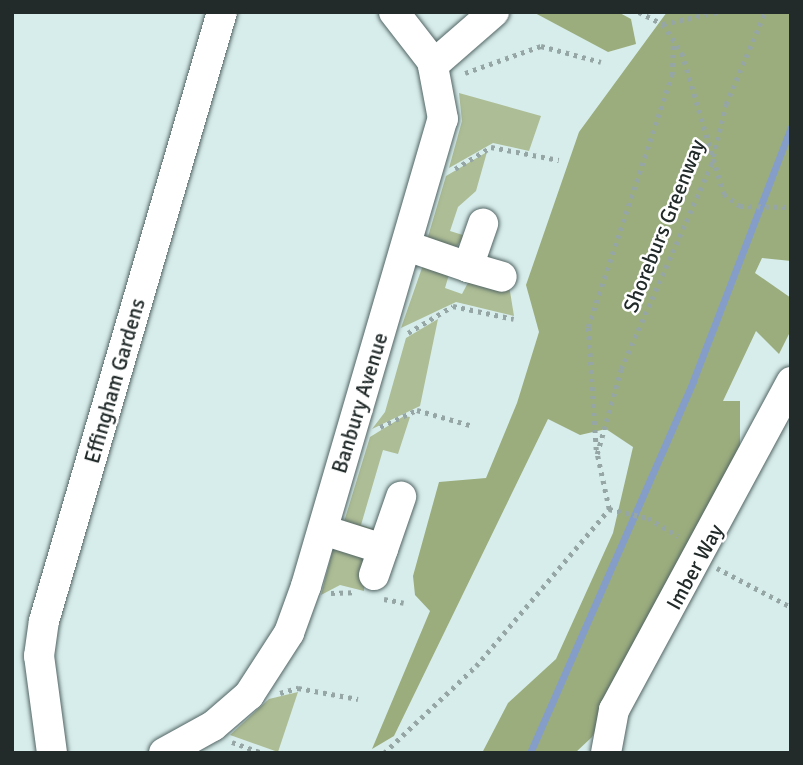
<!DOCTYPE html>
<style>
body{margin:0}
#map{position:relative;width:803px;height:765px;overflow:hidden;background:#d7edeb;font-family:Signika,sans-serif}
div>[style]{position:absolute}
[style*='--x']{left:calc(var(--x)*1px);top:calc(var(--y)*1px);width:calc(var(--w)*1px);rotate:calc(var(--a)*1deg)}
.green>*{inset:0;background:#adbd95}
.forest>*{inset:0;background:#9bad7d}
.stream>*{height:7px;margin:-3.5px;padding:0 3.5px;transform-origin:3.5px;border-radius:3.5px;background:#859ec9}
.path>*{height:4.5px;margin-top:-2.25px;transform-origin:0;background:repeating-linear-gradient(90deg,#95a6a5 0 3.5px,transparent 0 8.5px)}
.roads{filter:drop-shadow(0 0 2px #526564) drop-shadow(0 0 2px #526564)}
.minor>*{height:30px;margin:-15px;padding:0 15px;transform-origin:15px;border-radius:15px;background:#fff}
span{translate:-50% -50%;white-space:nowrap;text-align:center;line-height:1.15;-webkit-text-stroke:5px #fff;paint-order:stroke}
.street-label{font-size:21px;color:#222b2a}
.frame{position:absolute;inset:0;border:14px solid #222b2a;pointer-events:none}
</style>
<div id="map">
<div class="green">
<i style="clip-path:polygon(459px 93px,541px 116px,529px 151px,493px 143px,449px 168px,462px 121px)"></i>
<i style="clip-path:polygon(487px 152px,476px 191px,458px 207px,450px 231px,466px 236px,451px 252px,427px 240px,446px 176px)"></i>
<i style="clip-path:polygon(423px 265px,450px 271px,445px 288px,462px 294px,471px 277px,508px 279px,514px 316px,456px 302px,401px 328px)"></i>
<i style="clip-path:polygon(438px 319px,420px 406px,372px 429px,385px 412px,406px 338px)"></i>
<i style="clip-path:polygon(404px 416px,410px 417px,398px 454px,383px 450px,361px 525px,377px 530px,376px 536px,343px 525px,370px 437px)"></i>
<i style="clip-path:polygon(334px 545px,366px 551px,364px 591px,340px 585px,321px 595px)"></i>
<i style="clip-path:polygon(298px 692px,278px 752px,230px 735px,269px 699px)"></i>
</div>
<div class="forest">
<i style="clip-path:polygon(533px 12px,618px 12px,631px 19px,636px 44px,608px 52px)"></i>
<i style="clip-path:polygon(667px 12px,791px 12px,791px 261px,762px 258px,755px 273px,791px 298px,791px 330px,779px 354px,756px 331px,723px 401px,740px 401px,740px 454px,592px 737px,575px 753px,482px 753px,508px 703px,556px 659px,613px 533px,633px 447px,606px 429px,580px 435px,548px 419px,394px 736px,372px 749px,430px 611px,415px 595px,413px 576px,439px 482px,486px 478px,517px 403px,539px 332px,526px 285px,579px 132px)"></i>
</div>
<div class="stream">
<i style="--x:530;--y:753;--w:406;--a:-66.3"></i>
<i style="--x:693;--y:381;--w:272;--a:-68.9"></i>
</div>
<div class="path">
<i style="--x:639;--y:12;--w:27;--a:27"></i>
<i style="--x:663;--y:24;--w:35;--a:57"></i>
<i style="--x:682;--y:53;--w:147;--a:73.4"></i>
<i style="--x:724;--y:194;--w:20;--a:37"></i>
<i style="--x:740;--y:206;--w:51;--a:1.1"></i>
<i style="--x:663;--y:24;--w:56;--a:-12.3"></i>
<i style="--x:465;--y:73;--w:81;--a:-19.6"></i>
<i style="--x:541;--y:46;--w:62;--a:14.9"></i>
<i style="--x:455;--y:169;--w:42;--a:-31.4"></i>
<i style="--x:491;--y:147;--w:69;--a:10.8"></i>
<i style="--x:408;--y:333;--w:52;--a:-31"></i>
<i style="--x:453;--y:306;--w:62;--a:12"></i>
<i style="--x:380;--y:427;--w:41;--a:-24.7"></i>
<i style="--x:417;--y:410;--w:58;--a:15.9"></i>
<i style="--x:596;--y:450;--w:123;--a:-93.7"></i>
<i style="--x:588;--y:327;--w:266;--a:-71.6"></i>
<i style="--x:672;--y:75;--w:37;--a:-88"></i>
<i style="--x:609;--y:509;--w:56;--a:-102.3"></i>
<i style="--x:597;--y:454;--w:88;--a:-74.2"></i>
<i style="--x:621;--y:369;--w:223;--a:-66.2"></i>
<i style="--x:711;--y:165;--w:63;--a:-76.2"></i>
<i style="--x:726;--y:104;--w:100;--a:-67"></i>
<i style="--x:609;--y:509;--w:40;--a:13"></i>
<i style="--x:648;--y:518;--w:35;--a:31"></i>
<i style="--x:717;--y:568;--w:84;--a:27.8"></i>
<i style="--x:331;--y:593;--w:24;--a:-2"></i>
<i style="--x:384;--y:599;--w:20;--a:11"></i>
<i style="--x:280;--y:693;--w:19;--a:-16"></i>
<i style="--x:298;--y:688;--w:61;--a:10.4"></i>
<i style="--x:232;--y:742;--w:32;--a:20"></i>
<i style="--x:384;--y:753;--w:127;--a:-43.4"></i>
<i style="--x:476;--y:666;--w:206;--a:-49.7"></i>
</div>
<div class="roads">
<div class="minor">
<i style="--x:433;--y:65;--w:81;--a:-41"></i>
<i style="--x:407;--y:246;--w:65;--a:19"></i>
<i style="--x:468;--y:267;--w:46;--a:-70.8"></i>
<i style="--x:468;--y:267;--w:35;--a:16"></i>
<i style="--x:323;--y:530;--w:63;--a:17.6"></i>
<i style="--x:374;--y:575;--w:83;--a:-70.9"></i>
<i style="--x:52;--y:753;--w:98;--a:-97.6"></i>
<i style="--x:39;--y:656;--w:35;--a:-82"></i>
<i style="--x:44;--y:621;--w:634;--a:-73.71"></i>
<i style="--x:164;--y:753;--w:56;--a:-28.9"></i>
<i style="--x:213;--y:726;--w:48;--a:-40.7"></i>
<i style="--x:249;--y:695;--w:74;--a:-57.2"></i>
<i style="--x:289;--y:633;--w:50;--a:-70.1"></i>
<i style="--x:306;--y:586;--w:487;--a:-73.7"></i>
<i style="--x:443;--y:119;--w:59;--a:-100.7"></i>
<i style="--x:432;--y:61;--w:62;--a:-127.8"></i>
<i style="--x:606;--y:753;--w:44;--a:-79.5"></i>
<i style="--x:614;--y:710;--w:373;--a:-61.6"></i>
</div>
</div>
<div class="street-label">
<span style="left:664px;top:226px;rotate:-68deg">Shoreburs Greenway</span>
<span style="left:115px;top:381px;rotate:-74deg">Effingham Gardens</span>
<span style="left:360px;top:403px;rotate:-73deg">Banbury Avenue</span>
<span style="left:695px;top:567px;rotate:-61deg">Imber Way</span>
</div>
<div class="frame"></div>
</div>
